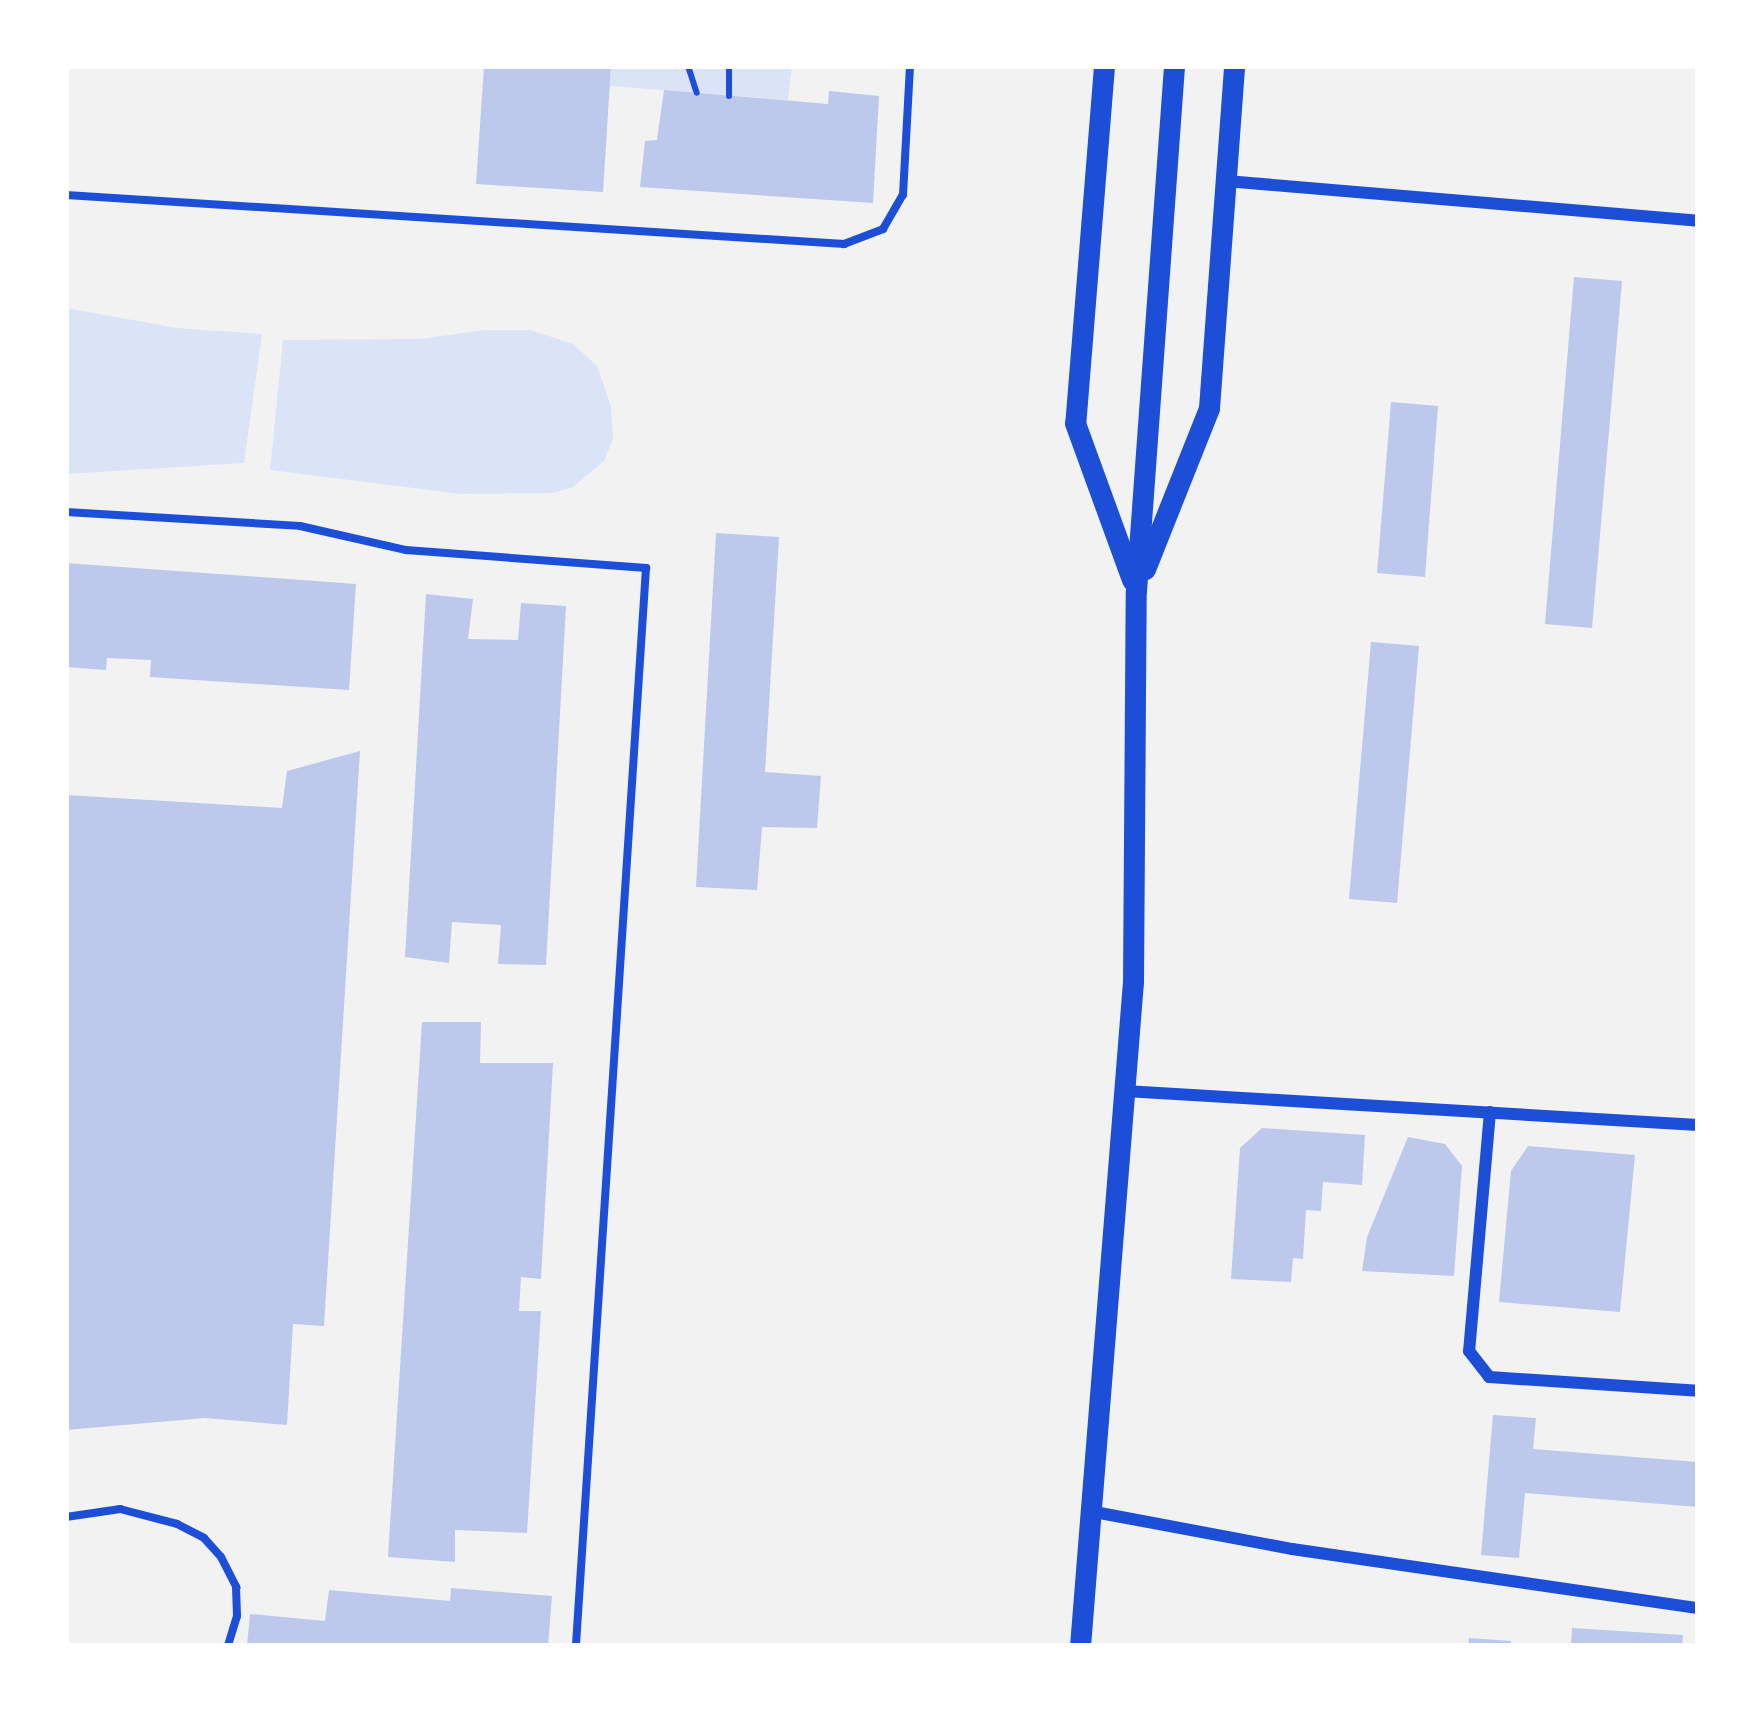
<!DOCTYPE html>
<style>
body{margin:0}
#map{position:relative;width:1764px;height:1712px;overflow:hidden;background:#f2f2f2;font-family:"Titillium Web",sans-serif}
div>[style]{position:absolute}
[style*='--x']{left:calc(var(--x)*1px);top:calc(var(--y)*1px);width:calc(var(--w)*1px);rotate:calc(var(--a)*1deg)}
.green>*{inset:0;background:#dbe4f7}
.building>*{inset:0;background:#bdc9ec}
.path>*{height:6px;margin:-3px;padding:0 3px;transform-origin:3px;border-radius:3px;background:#1d4ed8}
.service>*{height:8px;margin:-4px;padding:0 4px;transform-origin:4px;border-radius:4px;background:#1d4ed8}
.minor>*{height:12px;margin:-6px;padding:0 6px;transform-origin:6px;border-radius:6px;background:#1d4ed8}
.secondary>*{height:21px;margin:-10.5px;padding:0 10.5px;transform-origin:10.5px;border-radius:10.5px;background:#1d4ed8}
span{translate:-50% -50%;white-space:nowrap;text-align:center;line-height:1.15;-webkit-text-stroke:9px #fff;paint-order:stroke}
.frame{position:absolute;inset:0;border:69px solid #fff;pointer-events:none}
</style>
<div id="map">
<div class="green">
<i style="clip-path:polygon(611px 66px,792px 66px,788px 100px,610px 86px)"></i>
<i style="clip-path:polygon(66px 308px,177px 328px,262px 334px,244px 463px,66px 474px)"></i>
<i style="clip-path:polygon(485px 330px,531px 330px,573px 344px,597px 366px,611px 406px,613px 439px,604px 461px,573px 487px,553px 493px,461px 494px,270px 470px,283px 340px,420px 339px)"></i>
</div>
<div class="building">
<i style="clip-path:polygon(484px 66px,611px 66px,603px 192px,476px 184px)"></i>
<i style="clip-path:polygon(664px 90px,828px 104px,829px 91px,879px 96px,873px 203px,640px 187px,645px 141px,657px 140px)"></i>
<i style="clip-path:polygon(1574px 277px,1622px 281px,1592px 628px,1545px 624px)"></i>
<i style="clip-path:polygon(1391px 402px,1438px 406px,1425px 577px,1377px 573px)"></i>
<i style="clip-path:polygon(716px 533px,779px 537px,765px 772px,821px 776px,817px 828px,762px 827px,757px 890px,696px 887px)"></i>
<i style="clip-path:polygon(66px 563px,356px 584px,349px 690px,150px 677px,151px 660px,107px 658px,106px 670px,66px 667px)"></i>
<i style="clip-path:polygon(426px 594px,473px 599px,468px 639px,518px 640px,521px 603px,566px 606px,546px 965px,498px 964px,501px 925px,452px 922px,449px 963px,405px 957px)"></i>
<i style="clip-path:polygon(1371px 642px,1419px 646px,1397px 903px,1349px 899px)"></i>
<i style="clip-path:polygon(360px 751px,324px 1326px,293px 1324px,287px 1425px,205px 1418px,66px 1430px,66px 795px,282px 808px,287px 771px)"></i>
<i style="clip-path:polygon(422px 1022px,481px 1022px,480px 1063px,553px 1063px,541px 1279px,521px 1277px,519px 1311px,541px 1311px,527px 1533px,455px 1530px,455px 1562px,388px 1557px)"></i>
<i style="clip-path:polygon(1262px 1128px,1365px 1135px,1362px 1185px,1323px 1182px,1321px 1211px,1306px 1210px,1303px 1259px,1293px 1258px,1291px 1282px,1231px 1279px,1240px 1148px)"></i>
<i style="clip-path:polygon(1408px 1137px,1445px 1144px,1462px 1166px,1454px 1276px,1362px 1271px,1367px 1237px)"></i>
<i style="clip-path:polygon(1528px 1146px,1635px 1155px,1620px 1312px,1499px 1302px,1511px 1171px)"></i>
<i style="clip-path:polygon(1493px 1415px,1536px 1418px,1533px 1449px,1698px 1462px,1698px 1507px,1525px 1493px,1519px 1558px,1481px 1555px)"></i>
<i style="clip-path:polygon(451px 1588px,552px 1596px,548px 1646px,247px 1646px,250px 1614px,325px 1621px,329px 1590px,450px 1601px)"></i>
<i style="clip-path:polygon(1572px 1628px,1683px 1635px,1682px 1646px,1571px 1646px)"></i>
<i style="clip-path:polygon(1469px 1638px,1511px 1641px,1511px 1646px,1468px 1646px)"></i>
</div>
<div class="path">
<i style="--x:688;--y:66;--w:28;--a:72"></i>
<i style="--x:729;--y:66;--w:30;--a:90"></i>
</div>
<div class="service">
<i style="--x:66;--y:195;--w:780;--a:3.6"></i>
<i style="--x:844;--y:244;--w:42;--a:-21"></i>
<i style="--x:883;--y:229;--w:39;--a:-60"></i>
<i style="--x:903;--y:195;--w:129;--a:-86.9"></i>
<i style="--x:66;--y:512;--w:234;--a:3.4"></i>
<i style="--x:300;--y:526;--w:109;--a:12.8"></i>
<i style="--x:406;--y:550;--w:241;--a:4.3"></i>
<i style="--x:646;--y:568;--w:1080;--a:93.72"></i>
<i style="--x:66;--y:1517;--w:55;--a:-8.4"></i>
<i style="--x:120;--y:1509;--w:59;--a:14.7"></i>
<i style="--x:177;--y:1524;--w:30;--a:27"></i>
<i style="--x:204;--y:1538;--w:25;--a:48"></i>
<i style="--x:221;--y:1557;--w:34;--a:63"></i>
<i style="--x:236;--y:1587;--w:29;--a:88"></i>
<i style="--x:237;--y:1616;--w:31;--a:107"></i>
</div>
<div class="minor">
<i style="--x:1226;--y:181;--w:474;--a:4.8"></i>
<i style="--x:1125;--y:1091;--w:574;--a:3.4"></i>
<i style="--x:1490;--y:1112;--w:240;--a:95"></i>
<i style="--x:1469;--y:1351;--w:33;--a:52"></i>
<i style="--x:1489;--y:1377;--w:209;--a:3.8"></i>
<i style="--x:1089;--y:1511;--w:207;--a:10.6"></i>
<i style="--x:1292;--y:1549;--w:410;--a:8.3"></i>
</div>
<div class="secondary">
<i style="--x:1104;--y:66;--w:358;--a:94.6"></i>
<i style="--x:1075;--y:423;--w:167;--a:70"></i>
<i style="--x:1145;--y:569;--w:173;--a:-68.3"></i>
<i style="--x:1209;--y:408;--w:343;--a:-85.8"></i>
<i style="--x:1080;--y:1646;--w:666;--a:-85.44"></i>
<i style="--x:1133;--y:982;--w:391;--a:-89.6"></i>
<i style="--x:1136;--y:591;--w:526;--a:-85.86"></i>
</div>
<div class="frame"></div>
</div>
